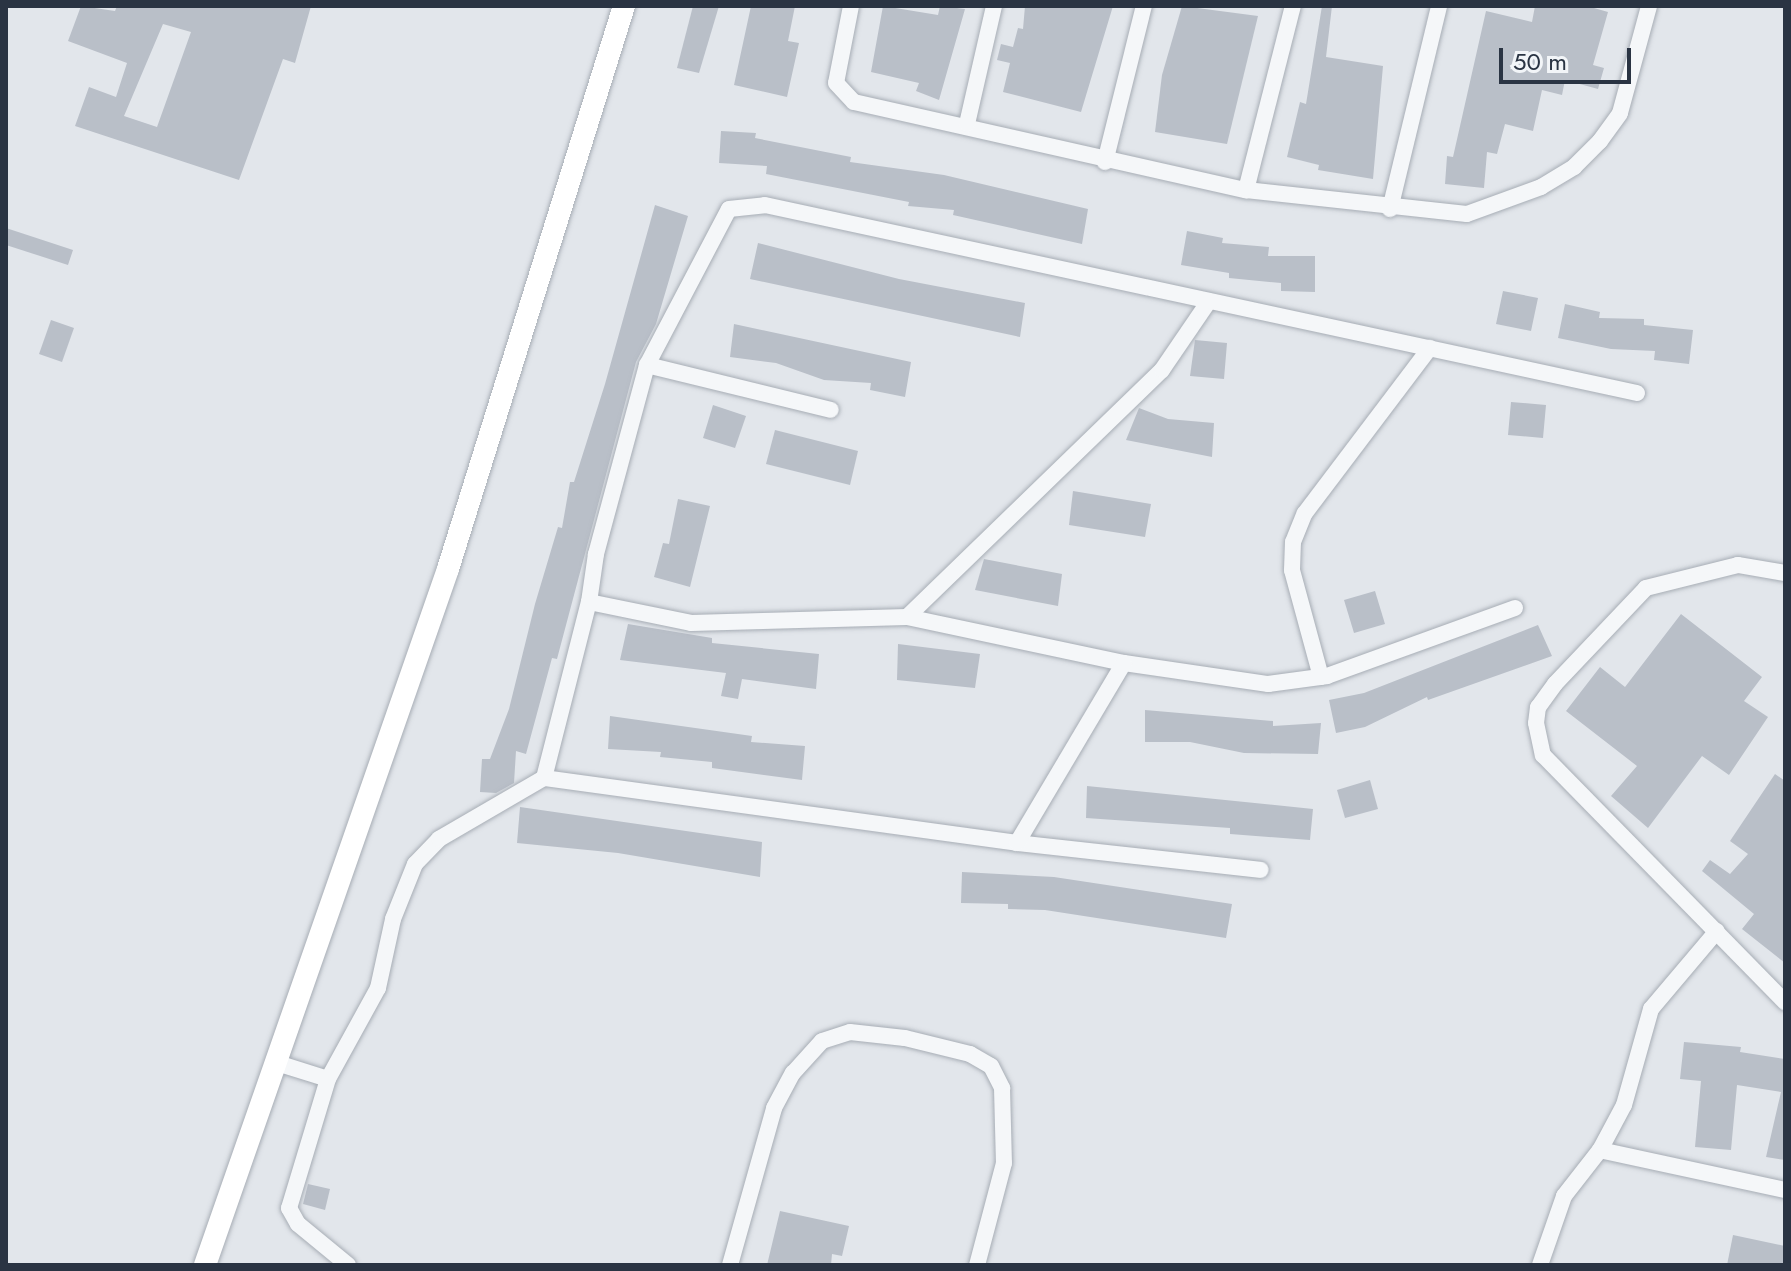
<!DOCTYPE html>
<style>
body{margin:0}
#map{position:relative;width:1791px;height:1271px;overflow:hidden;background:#e2e6eb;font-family:Jost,sans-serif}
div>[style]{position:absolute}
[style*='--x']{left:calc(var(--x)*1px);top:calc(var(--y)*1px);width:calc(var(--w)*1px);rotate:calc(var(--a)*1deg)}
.building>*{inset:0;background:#b9bfc8}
.roads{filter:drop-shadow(0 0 2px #a7adb5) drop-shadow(0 0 2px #a7adb5)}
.minor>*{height:16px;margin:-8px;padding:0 8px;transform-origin:8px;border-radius:8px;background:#f5f7f9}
.secondary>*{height:22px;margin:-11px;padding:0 11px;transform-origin:11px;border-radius:11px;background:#fff}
span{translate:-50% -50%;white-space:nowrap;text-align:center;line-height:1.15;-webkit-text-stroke:7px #f2f5f8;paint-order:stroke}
.frame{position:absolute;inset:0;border:8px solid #2a3443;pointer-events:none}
.scale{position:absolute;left:1499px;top:48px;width:132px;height:36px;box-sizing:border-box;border:4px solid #2a3443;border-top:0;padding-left:10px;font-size:24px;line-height:28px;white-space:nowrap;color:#2a3443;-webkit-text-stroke:6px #f2f5f8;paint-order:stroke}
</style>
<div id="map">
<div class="building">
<i style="clip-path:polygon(evenodd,81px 6px,115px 11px,117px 6px,311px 6px,295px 63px,283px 59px,239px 180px,75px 126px,89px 87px,116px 97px,127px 63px,68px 41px,81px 6px,163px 24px,191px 32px,157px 127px,124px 116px,163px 24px)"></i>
<i style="clip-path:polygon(693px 6px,719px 6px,699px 73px,677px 68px)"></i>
<i style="clip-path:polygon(751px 6px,795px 6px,788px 41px,799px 43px,787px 97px,734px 85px)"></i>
<i style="clip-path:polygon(883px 6px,938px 15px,940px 6px,965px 9px,939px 100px,916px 91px,919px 83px,871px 72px)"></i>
<i style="clip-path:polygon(1025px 6px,1113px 6px,1081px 112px,1003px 92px,1010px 63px,997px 60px,1001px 44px,1013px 47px,1018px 28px,1023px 29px)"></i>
<i style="clip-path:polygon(1182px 6px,1258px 16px,1227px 144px,1155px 132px,1162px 75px)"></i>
<i style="clip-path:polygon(1322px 6px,1332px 6px,1326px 57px,1383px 66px,1373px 179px,1318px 170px,1319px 165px,1287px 157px,1300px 102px,1306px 104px)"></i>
<i style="clip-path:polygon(1535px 6px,1587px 6px,1608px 12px,1593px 65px,1604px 68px,1598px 89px,1565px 80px,1562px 95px,1542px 90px,1533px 131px,1505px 124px,1497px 154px,1487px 152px,1484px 188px,1445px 184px,1447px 156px,1453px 157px,1486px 11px,1532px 22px)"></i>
<i style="clip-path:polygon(721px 131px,756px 133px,755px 138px,851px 157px,850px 162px,944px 175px,1088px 209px,1082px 244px,953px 215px,954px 210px,908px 206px,909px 202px,766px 174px,767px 166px,719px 163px)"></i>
<i style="clip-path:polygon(655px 205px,688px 216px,656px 324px,636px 362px,557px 659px,552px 658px,526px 754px,516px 751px,514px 783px,496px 793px,480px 792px,482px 759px,490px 759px,509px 709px,535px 604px,558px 527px,562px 528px,570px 482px,574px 482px,605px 384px)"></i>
<i style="clip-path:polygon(6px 228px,73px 250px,68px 265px,6px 245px)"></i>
<i style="clip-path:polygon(1187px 231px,1223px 238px,1222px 243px,1269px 247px,1268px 256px,1315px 256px,1315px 292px,1281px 291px,1281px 283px,1229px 278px,1229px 273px,1181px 265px)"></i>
<i style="clip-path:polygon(758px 243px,899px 279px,1025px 303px,1020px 337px,750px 279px)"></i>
<i style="clip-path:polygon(1503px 291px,1538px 298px,1531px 331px,1496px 324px)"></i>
<i style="clip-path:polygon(1565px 304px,1600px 312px,1599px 318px,1644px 319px,1644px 325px,1693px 330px,1689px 364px,1654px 360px,1655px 351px,1611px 349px,1558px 338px)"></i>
<i style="clip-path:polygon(51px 320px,74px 328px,62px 362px,39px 354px)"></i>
<i style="clip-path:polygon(734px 324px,911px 362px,905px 397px,870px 390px,871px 383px,824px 380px,776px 363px,730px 357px)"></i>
<i style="clip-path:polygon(1195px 340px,1227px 343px,1224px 379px,1190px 376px)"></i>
<i style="clip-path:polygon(1511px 402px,1546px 405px,1543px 438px,1508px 435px)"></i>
<i style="clip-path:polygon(713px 405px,746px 416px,735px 448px,703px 438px)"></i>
<i style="clip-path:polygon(1139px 408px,1168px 419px,1214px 423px,1212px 457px,1126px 440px)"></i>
<i style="clip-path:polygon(775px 430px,858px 451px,850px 485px,766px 464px)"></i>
<i style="clip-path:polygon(1073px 491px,1151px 504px,1145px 537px,1069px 525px)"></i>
<i style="clip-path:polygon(678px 499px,710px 506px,690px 587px,654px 577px,663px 543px,669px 544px)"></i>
<i style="clip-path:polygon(984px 559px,1062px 574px,1058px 606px,975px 590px)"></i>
<i style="clip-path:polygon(1375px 591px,1385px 624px,1354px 633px,1344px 600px)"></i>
<i style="clip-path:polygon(1681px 614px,1762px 677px,1744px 701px,1768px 717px,1729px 775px,1702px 756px,1648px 828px,1611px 796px,1637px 766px,1566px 711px,1600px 667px,1625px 687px)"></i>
<i style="clip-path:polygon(628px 624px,712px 638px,712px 643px,819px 654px,816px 689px,742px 679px,738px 699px,721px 696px,726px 673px,620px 660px)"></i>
<i style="clip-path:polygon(1538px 625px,1552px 656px,1428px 700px,1427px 697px,1365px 727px,1336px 733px,1329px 700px,1364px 693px)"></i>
<i style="clip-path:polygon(898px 644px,980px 654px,975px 688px,897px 680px)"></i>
<i style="clip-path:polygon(1145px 710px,1273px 721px,1273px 726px,1321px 723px,1318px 754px,1244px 753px,1190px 742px,1145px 742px)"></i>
<i style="clip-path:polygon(610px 716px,752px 736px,751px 742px,805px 746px,802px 780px,712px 768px,712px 762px,660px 757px,661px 752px,608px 749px)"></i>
<i style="clip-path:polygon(1775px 774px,1785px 781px,1785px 963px,1742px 929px,1754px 914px,1702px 871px,1710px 860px,1730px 874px,1748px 854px,1730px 841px)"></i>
<i style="clip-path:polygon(1370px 780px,1378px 809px,1345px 818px,1337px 790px)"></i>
<i style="clip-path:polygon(1087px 786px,1313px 809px,1310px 840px,1230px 834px,1230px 828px,1086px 818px)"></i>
<i style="clip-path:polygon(520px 807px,762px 842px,760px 877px,618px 853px,517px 843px)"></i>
<i style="clip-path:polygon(962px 872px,1054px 877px,1232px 904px,1226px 938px,1045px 910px,1008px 909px,1008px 904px,961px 903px)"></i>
<i style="clip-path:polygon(1684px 1042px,1741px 1047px,1740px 1052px,1785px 1059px,1785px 1160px,1766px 1157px,1781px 1092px,1737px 1085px,1731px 1150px,1695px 1147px,1701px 1081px,1680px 1079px)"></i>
<i style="clip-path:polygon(308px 1184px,330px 1189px,325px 1210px,303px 1204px)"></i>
<i style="clip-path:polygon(780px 1211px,849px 1226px,842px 1256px,832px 1254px,831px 1265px,767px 1265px)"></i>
<i style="clip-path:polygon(1733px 1235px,1785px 1246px,1785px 1265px,1727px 1265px)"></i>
</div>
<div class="roads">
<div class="minor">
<i style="--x:851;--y:6;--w:78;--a:101"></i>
<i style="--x:836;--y:83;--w:26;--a:47"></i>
<i style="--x:854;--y:102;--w:402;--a:12.7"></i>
<i style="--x:1246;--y:190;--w:222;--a:6.2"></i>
<i style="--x:1467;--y:214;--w:79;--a:-20"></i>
<i style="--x:1541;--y:187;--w:39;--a:-31"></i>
<i style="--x:1574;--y:167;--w:37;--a:-45"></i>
<i style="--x:1600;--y:141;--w:34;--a:-54"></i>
<i style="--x:1620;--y:113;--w:111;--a:-74.8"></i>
<i style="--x:967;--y:124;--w:121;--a:-77.1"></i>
<i style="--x:1105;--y:162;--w:161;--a:-76"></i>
<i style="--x:1246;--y:190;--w:190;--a:-75.7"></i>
<i style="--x:1390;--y:209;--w:209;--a:-76.4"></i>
<i style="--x:647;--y:365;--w:189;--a:13.7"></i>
<i style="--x:1785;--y:573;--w:48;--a:-170.3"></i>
<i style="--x:1738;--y:565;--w:95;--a:166"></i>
<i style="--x:1646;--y:588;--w:132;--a:133.5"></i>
<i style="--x:1555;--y:684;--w:29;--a:126"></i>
<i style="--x:1538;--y:707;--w:16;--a:97"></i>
<i style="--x:1536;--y:723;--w:33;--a:78"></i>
<i style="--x:1543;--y:755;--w:346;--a:45.6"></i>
<i style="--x:589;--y:602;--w:104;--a:11.6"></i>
<i style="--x:691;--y:623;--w:216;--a:-1.6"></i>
<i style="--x:907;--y:617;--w:355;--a:-44.1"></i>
<i style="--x:1162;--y:370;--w:83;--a:-55.7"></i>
<i style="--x:907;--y:617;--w:222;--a:12"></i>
<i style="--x:1124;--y:663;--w:146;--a:8.3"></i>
<i style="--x:1268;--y:684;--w:60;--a:-7.7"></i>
<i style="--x:1327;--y:676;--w:200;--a:-19.9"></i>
<i style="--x:1321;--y:677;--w:111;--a:-105.2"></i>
<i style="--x:1292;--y:570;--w:28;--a:-88"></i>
<i style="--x:1293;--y:542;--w:31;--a:-68"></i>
<i style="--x:1305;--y:513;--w:207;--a:-52.9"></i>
<i style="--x:544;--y:778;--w:477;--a:7.8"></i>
<i style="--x:1017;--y:843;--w:245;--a:6.3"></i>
<i style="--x:1017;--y:843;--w:209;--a:-59.3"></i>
<i style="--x:277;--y:1063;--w:53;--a:17.4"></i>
<i style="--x:328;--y:1079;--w:104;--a:-61.2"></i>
<i style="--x:378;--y:988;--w:71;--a:-77.7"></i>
<i style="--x:393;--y:919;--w:59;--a:-68.2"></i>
<i style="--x:415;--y:864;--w:35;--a:-46"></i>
<i style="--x:439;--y:839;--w:121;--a:-30.2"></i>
<i style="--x:544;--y:778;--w:182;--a:-75.7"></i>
<i style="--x:589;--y:602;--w:49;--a:-81.7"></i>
<i style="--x:596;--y:554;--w:196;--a:-74.9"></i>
<i style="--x:647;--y:365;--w:176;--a:-62.3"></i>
<i style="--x:729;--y:209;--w:36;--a:-6"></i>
<i style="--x:765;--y:205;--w:892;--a:12.17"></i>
<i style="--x:328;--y:1079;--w:135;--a:106.8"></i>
<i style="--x:289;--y:1208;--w:18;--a:61"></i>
<i style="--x:298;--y:1224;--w:65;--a:39.4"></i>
<i style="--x:1600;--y:1150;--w:189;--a:12.2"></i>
<i style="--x:730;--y:1265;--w:163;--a:-74.3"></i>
<i style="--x:774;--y:1108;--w:40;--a:-62"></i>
<i style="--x:793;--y:1073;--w:43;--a:-47.8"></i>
<i style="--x:822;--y:1041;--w:29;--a:-18"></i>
<i style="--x:850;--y:1032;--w:55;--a:6.2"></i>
<i style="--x:905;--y:1038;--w:67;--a:13.8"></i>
<i style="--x:970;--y:1054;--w:24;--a:30"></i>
<i style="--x:991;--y:1066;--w:25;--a:63"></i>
<i style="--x:1002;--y:1088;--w:75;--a:88.5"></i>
<i style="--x:1004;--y:1163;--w:106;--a:104.8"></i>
<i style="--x:1540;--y:1265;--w:73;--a:-70.8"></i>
<i style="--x:1564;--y:1196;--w:58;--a:-52"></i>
<i style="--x:1600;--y:1150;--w:51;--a:-61.9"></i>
<i style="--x:1624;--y:1105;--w:100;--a:-74.3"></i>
<i style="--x:1651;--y:1009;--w:102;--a:-49.8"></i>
</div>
<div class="secondary">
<i style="--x:205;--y:1265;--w:737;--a:-70.75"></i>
<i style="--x:448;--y:569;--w:590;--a:-72.64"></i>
</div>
</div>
<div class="frame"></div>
<div class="scale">50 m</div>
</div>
